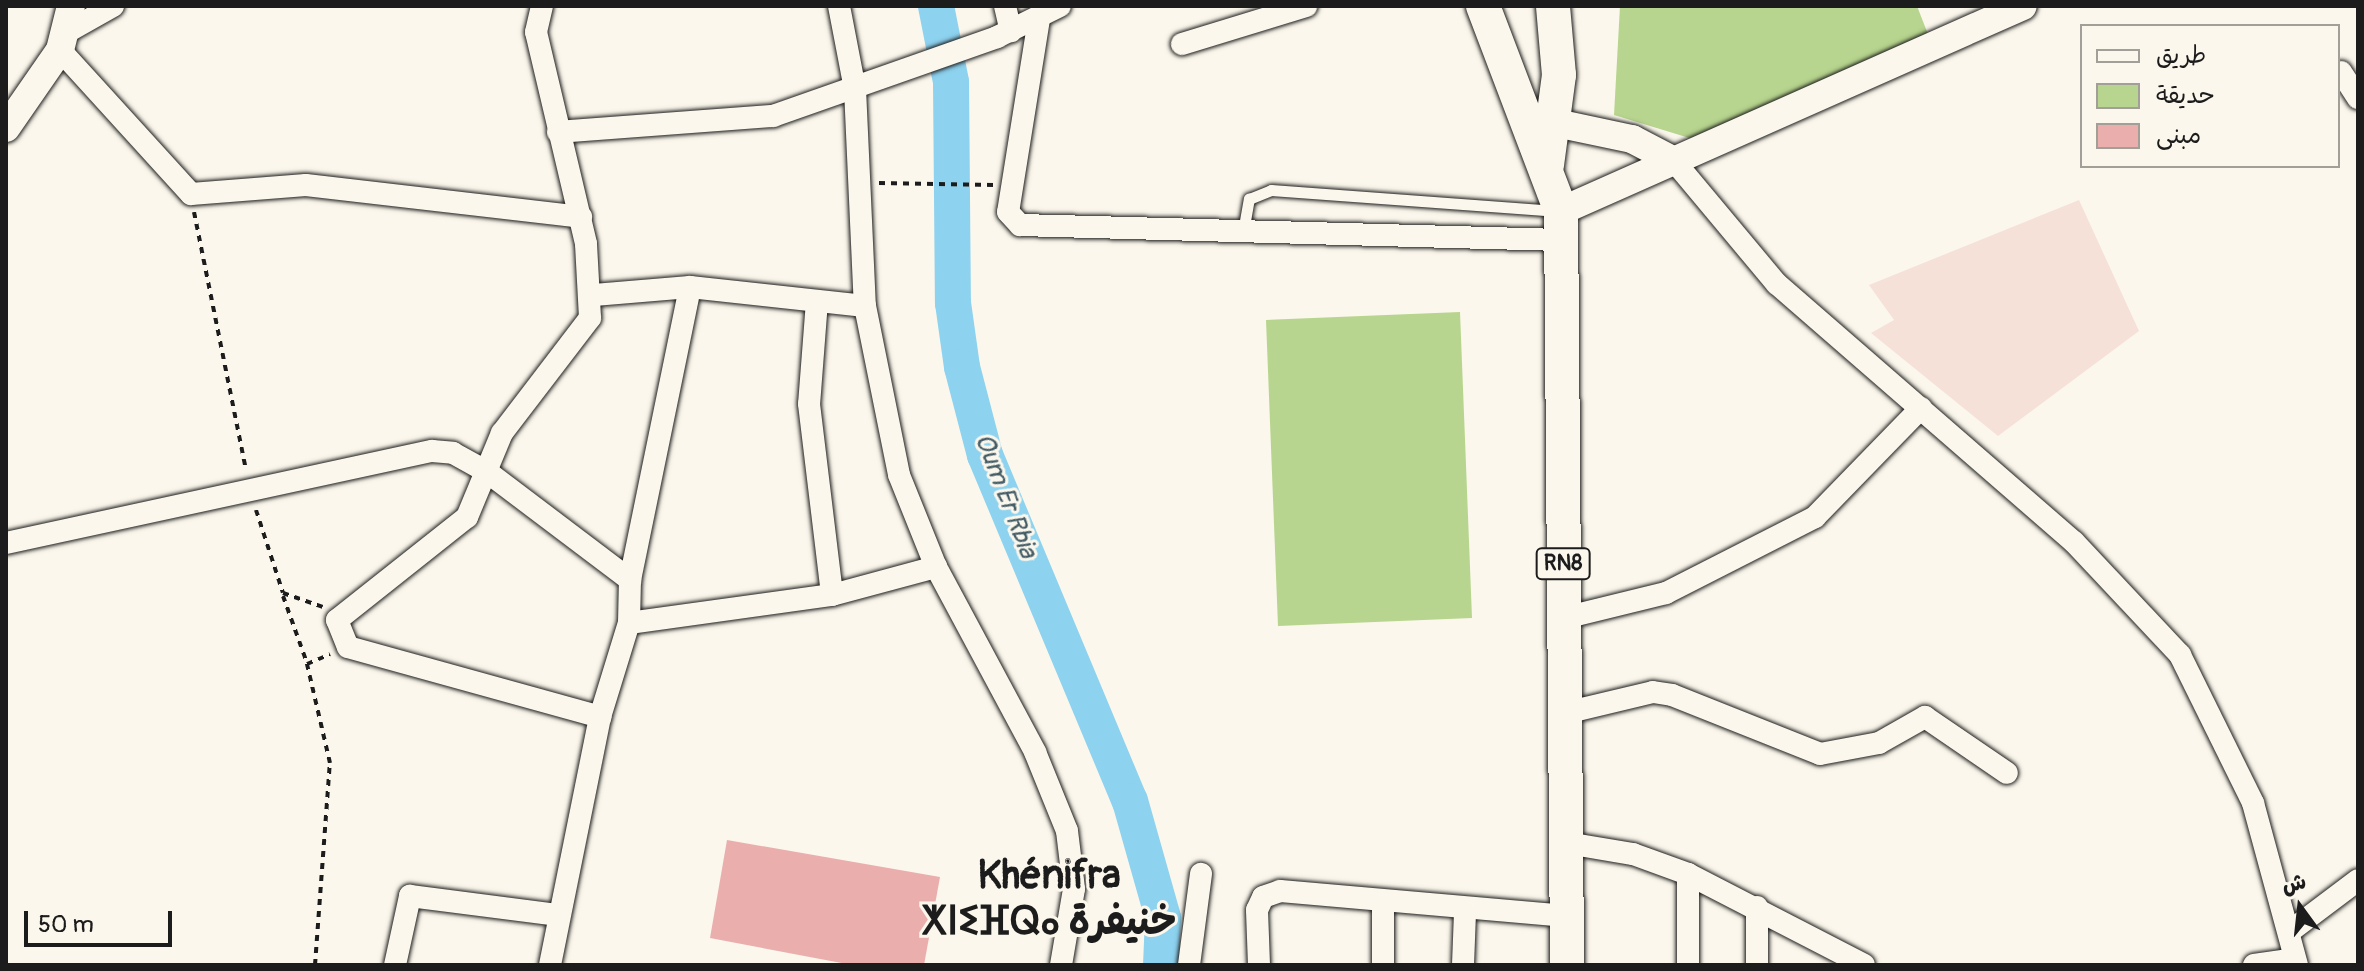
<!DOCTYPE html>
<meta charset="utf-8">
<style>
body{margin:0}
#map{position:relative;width:2364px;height:971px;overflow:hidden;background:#fbf7ec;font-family:Pangolin,"Playpen Sans Arabic","Noto Sans Tifinagh",sans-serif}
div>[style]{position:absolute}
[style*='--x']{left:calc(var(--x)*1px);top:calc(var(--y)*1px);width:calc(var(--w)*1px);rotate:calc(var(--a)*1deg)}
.built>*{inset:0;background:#f6e1d9}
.green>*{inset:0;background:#b7d58e}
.river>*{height:36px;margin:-18px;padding:0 18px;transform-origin:18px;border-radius:18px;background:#8dd2ef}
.building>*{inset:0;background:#eaafad}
.path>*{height:4px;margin-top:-2px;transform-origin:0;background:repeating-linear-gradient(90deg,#1c1c1c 0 6px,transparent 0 12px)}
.roads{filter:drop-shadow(0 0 2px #1c1c1c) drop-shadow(0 0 2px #1c1c1c)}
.service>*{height:11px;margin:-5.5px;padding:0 5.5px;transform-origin:5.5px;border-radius:5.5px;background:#fbf7ec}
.minor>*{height:22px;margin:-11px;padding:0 11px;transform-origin:11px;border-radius:11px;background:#fbf7ec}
.tertiary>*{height:28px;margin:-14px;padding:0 14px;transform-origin:14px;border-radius:14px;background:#fbf7ec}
.primary>*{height:34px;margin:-17px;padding:0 17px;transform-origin:17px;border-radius:17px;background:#fbf7ec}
span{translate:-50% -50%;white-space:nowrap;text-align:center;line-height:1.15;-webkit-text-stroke:6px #fbf7ec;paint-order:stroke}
.shield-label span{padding:2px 6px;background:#fbf7ec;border:2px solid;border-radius:6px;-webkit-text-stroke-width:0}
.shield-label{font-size:22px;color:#1c1c1c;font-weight:700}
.water-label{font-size:26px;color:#445c66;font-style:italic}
.town-label{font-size:40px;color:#1c1c1c;font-weight:700}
.frame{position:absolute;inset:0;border:8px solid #1c1c1c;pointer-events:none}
.legend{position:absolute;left:2080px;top:24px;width:260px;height:144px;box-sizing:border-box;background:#fbf7ec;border:2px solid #a29f99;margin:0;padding:10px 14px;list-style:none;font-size:24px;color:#1c1c1c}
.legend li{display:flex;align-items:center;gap:16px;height:40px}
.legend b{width:40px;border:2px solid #a29f99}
.north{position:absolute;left:2260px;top:867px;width:80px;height:80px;-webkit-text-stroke:6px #fbf7ec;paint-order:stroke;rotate:345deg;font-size:22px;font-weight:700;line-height:32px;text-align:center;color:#1c1c1c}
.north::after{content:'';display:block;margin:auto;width:28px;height:36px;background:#1c1c1c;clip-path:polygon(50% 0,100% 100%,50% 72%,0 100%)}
.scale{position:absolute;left:24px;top:911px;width:148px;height:36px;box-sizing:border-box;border:4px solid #1c1c1c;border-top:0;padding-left:10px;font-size:24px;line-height:28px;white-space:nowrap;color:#1c1c1c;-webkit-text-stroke:6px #fbf7ec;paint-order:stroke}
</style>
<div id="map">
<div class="built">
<i style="clip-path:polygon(2079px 200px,2139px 331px,1998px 436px,1871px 333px,1894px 320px,1869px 285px)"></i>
</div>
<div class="green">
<i style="clip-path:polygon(1620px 6px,1917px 6px,1931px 42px,1696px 140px,1614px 115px)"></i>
<i style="clip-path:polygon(1460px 312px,1472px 618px,1278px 626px,1266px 320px)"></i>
</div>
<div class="river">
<i style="--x:936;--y:6;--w:77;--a:78.8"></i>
<i style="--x:951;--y:82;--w:221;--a:89.5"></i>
<i style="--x:953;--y:303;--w:65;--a:82"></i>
<i style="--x:962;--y:367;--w:91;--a:75.4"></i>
<i style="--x:985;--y:455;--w:375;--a:67.3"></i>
<i style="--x:1130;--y:801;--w:122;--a:74.2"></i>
<i style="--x:1163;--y:918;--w:47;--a:92.4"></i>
</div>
<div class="building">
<i style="clip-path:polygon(727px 840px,940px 877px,924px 965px,852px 965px,710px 938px)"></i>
</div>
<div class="path">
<i style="--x:879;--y:183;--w:115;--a:1"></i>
<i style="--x:194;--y:212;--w:263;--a:78.6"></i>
<i style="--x:256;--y:510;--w:87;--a:72"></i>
<i style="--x:283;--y:593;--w:42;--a:19.3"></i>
<i style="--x:283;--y:596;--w:71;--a:70.3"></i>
<i style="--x:315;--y:965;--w:203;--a:-85.8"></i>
<i style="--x:330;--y:763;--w:102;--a:-103.1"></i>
<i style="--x:307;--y:664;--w:25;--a:-23"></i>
</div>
<div class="roads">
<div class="service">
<i style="--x:1243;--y:232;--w:34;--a:-80"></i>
<i style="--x:1249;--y:199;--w:24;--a:-22"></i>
<i style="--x:1271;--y:190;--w:285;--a:4.2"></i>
</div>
<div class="minor">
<i style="--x:542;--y:6;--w:27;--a:103"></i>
<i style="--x:536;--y:32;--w:218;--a:76.7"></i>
<i style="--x:586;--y:244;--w:74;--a:86.9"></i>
<i style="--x:590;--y:318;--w:145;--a:127.4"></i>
<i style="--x:502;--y:433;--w:91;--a:112.6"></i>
<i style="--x:467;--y:517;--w:166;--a:141.6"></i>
<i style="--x:337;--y:620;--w:29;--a:68"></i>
<i style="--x:348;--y:647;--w:262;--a:15.5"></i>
<i style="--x:839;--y:6;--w:85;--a:79.1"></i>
<i style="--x:855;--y:89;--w:217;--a:87.4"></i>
<i style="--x:865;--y:306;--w:172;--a:78.6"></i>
<i style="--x:899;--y:475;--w:99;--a:68.1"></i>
<i style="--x:936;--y:567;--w:210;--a:61.8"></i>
<i style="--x:1035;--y:752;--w:85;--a:67.9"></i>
<i style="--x:1067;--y:831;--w:58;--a:83.1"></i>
<i style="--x:1074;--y:889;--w:77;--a:99.7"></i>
<i style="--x:1005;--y:6;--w:26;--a:77"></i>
<i style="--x:1039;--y:19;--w:195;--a:99.1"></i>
<i style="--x:1008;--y:212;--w:18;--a:47"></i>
<i style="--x:1020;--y:225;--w:542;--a:1.59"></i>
<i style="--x:67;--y:32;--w:53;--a:-29.5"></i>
<i style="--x:1182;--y:44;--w:130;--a:-17"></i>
<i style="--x:60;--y:50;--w:195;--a:47.7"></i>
<i style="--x:191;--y:194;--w:115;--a:-4.5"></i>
<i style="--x:306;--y:185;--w:277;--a:6.6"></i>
<i style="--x:2341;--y:72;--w:31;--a:57"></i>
<i style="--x:558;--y:132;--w:216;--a:-4.3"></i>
<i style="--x:773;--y:116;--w:238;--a:-19.4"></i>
<i style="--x:997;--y:37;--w:70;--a:-26.2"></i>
<i style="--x:1674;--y:161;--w:160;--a:50.1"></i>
<i style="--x:1777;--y:284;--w:393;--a:41"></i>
<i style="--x:2074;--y:542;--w:155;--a:46.8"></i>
<i style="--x:2180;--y:655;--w:165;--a:63.7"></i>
<i style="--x:2253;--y:803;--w:168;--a:74.8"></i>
<i style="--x:594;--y:295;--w:96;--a:-4.8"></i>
<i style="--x:690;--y:287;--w:176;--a:6.2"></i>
<i style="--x:817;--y:301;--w:103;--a:94.4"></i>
<i style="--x:809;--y:404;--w:192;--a:83.1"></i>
<i style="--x:6;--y:543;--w:436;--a:-12.2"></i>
<i style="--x:432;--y:451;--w:21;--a:5"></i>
<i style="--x:453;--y:453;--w:38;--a:29"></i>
<i style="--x:486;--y:471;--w:181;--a:37.1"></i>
<i style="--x:1564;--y:618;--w:105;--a:-13.8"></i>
<i style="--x:1666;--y:593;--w:167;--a:-27"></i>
<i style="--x:1815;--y:517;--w:152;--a:-45.8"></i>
<i style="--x:629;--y:623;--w:205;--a:-7.9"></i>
<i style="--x:832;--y:595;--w:108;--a:-15.1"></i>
<i style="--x:1565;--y:713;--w:90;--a:-13.4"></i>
<i style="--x:1653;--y:692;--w:19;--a:9"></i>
<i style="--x:1672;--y:695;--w:159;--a:21.7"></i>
<i style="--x:1820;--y:754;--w:60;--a:-10.6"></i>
<i style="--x:1879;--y:743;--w:53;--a:-29.5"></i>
<i style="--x:1925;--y:717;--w:99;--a:34.3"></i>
<i style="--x:1567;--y:843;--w:67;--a:9.5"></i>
<i style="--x:1633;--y:854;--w:59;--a:20"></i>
<i style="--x:1688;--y:874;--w:198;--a:27.3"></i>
<i style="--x:1383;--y:901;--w:64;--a:90"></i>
<i style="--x:1757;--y:907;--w:58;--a:90"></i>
<i style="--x:2289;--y:932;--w:86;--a:-37"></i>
<i style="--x:395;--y:965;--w:71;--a:-77.7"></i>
<i style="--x:410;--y:896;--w:150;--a:7.3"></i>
<i style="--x:550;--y:965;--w:253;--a:-78.6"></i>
<i style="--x:600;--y:717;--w:98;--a:-72.9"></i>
<i style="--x:629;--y:623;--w:43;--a:-88.7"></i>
<i style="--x:630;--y:580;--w:299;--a:-78.4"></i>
<i style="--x:1189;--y:965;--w:92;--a:-82.5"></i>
<i style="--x:1259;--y:965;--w:55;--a:-92.1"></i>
<i style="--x:1257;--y:910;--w:14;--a:-65"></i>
<i style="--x:1263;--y:897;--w:18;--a:-19"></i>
<i style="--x:1280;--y:891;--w:288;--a:5"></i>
<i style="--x:1463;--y:965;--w:53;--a:-87.8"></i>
<i style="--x:1688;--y:965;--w:91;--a:-90"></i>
<i style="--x:2254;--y:965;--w:41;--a:-8.3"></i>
</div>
<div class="tertiary">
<i style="--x:1556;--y:123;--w:78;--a:11.9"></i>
<i style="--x:1632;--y:139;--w:47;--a:27.6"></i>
<i style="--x:6;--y:128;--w:95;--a:-55.3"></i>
<i style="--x:60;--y:50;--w:45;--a:-76"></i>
<i style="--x:1561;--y:211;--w:505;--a:-23.93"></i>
</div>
<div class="primary">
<i style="--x:1483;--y:6;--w:219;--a:69.2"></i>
<i style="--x:1561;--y:211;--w:754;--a:89.54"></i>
<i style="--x:1547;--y:165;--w:91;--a:-82.4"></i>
<i style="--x:1559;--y:75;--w:69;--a:-95"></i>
</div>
</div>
<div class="shield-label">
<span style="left:1563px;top:564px">RN8</span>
</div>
<div class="water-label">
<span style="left:1005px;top:496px;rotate:69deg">Oum Er Rbia</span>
</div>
<div class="town-label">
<span style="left:1049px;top:899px">Khénifra<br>ⵅⵏⵉⴼⵕⴰ خنيفرة</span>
</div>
<div class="frame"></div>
<ul class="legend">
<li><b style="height:10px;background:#fbf7ec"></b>طريق</li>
<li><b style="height:22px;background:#b7d58e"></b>حديقة</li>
<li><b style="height:22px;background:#eaafad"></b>مبنى</li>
</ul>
<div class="north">ش</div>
<div class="scale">50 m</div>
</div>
